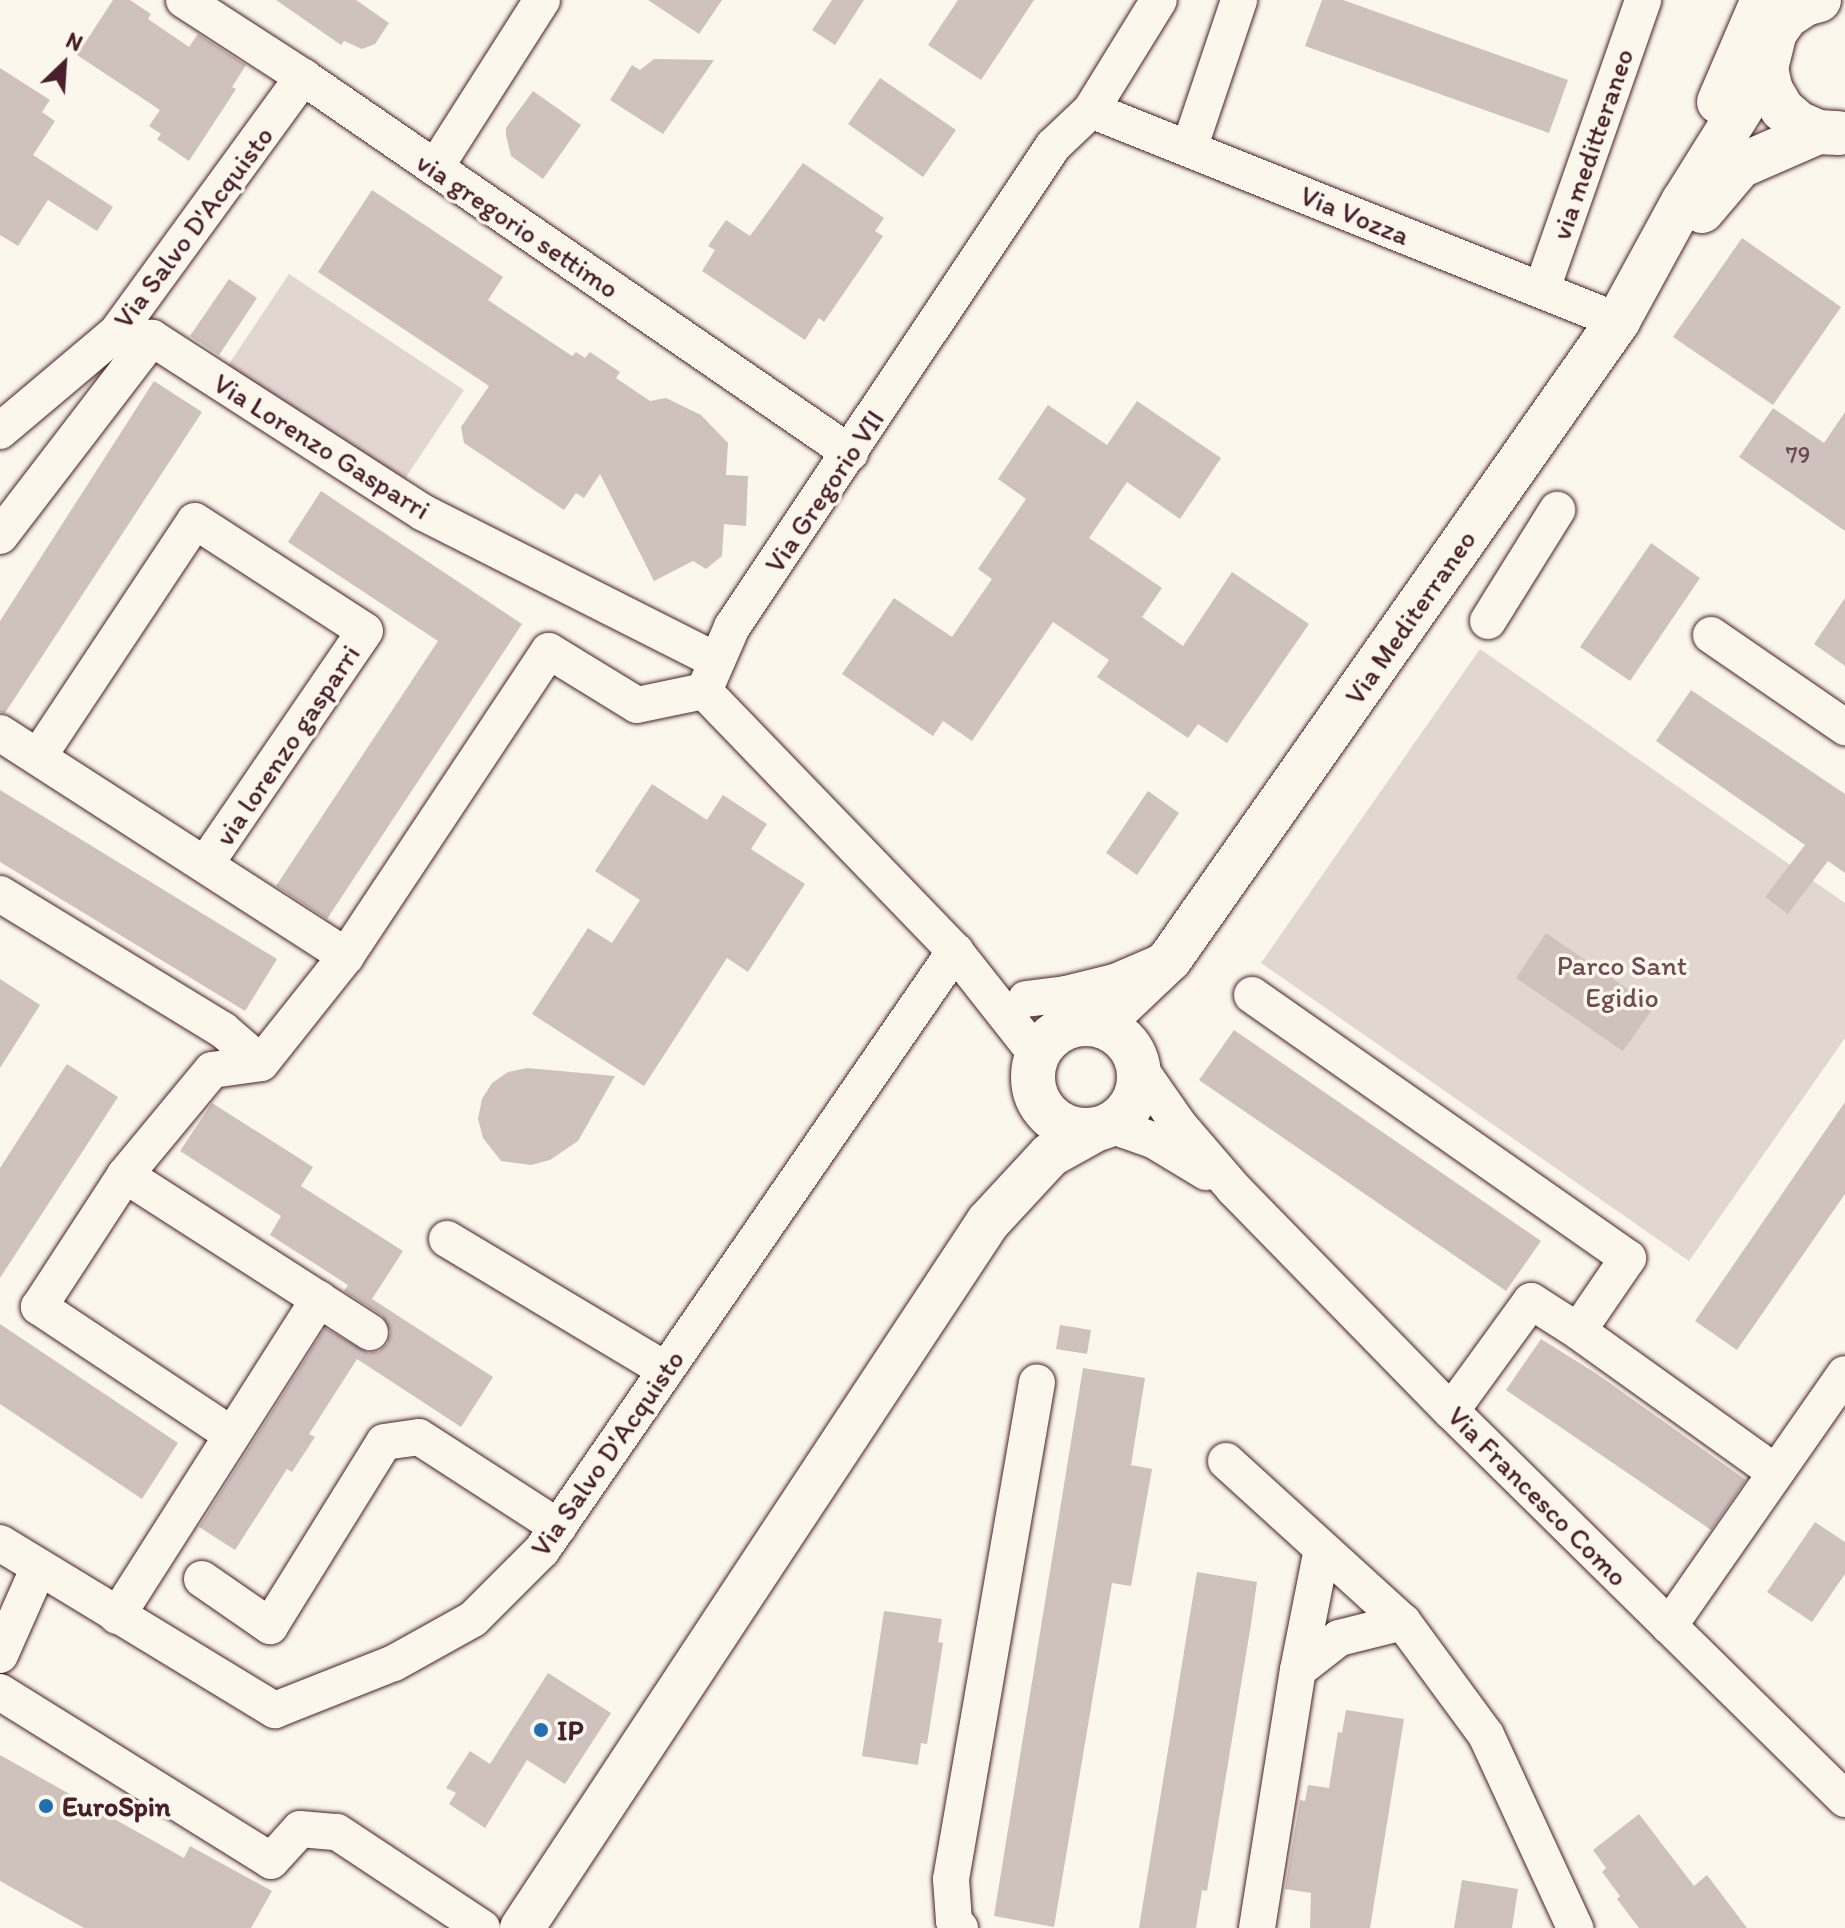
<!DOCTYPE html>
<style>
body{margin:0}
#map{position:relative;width:1845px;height:1928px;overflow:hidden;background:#fbf7ec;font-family:Itim,sans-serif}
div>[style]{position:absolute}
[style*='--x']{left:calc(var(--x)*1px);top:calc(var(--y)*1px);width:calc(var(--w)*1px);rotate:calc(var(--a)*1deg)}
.green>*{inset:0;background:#e2d7d0}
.building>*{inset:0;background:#cfc2bc}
.roads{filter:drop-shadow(0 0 2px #4a1f2b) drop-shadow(0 0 2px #4a1f2b)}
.minor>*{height:36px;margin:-18px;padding:0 18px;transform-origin:18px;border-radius:18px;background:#fbf7ec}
.major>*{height:44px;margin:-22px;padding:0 22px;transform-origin:22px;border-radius:22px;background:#fbf7ec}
.major>.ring{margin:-22px;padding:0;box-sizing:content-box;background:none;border:44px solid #fbf7ec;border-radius:50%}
.dots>*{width:22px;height:22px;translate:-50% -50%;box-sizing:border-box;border:4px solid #fbf7ec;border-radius:50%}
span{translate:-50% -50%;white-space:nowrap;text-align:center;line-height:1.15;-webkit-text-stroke:7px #fbf7ec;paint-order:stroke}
.number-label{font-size:24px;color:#6b484f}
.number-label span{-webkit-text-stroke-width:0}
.street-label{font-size:28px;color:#4a1f2b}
.park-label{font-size:28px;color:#704d54}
.poi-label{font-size:28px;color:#4a1f2b;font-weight:700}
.left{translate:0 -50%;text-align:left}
.north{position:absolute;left:24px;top:24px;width:80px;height:80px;-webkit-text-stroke:6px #fbf7ec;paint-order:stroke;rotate:25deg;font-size:22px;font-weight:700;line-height:32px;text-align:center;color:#4a1f2b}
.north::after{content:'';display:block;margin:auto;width:28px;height:36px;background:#4a1f2b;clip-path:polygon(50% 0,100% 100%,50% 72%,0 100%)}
</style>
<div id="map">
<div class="green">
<i style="clip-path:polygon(289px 274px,464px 390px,400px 486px,225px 370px)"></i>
<i style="clip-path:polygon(1480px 649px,1845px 903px,1845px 1038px,1689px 1261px,1261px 963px)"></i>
</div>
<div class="building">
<i style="clip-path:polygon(113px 0,130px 0,151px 14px,148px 19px,189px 47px,198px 34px,246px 65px,232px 87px,236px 89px,189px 161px,157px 139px,161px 134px,149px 126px,160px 110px,77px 55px)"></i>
<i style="clip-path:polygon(276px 0,356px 0,389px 23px,375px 44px,362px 49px,344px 41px,341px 45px)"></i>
<i style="clip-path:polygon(648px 0,722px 0,699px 34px)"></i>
<i style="clip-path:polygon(832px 0,864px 0,835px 45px,812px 30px)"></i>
<i style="clip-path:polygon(958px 0,1034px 0,981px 80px,928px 45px)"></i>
<i style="clip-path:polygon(1322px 0,1343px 0,1568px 80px,1549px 133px,1305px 46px)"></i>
<i style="clip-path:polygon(654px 59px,714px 60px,663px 134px,610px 100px,632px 65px,640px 70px)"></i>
<i style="clip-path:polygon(0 68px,50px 100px,42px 112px,55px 121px,33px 155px,113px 207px,97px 231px,48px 200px,18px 246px,0 235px)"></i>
<i style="clip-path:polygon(880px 78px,956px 130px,923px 177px,848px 124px)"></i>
<i style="clip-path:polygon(533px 91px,581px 125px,543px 179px,511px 156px,506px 135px,506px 128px)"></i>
<i style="clip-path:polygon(803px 163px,884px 218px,875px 231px,883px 236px,824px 322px,819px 318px,805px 340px,702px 271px,715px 250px,708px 246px,726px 220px,750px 236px)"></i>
<i style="clip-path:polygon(372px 190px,503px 277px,488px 300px,572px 356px,576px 352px,585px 358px,590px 352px,620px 372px,616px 378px,650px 401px,666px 398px,701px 415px,728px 443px,726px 475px,748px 476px,746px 526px,724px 524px,722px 556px,706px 569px,693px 561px,654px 581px,600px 474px,584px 498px,576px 493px,564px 510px,464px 443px,461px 427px,489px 386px,318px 272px)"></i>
<i style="clip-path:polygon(1742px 238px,1841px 307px,1773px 405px,1673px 337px)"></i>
<i style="clip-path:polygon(229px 279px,257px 298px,219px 355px,190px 336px)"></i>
<i style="clip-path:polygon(154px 381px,202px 412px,5px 713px,0 712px,0 621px)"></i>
<i style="clip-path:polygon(1137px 401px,1221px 458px,1180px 519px,1127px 482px,1089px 538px,1162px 588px,1142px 617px,1183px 646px,1232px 572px,1309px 624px,1227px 743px,1198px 724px,1188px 738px,1097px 677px,1109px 660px,1053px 622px,972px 741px,943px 721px,933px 736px,842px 674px,894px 598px,952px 637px,992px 579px,978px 569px,1026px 499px,998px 479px,1048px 405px,1107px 445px)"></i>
<i style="clip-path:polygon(1773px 408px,1824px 443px,1845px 412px,1845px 531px,1739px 457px)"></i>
<i style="clip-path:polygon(321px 491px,522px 624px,327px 919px,276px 886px,438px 641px,288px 542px)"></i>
<i style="clip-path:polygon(1651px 543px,1700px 578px,1630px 681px,1580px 647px)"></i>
<i style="clip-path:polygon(1845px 598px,1845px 666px,1814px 644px)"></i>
<i style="clip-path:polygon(1691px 690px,1845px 794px,1845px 873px,1828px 861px,1788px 914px,1765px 897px,1805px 845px,1656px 741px)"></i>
<i style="clip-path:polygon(652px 784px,707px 820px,723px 795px,767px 824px,751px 849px,805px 884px,748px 972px,727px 958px,644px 1086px,532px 1014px,588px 928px,612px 943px,640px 900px,595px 871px)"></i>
<i style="clip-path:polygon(0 790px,277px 959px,245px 1011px,0 862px)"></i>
<i style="clip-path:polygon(1148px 791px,1179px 813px,1137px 875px,1106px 853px)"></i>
<i style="clip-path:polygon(1546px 933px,1654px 1007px,1623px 1051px,1516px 978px)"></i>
<i style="clip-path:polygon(0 979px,40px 1005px,0 1068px)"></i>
<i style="clip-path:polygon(1234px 1030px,1541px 1241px,1506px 1291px,1199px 1080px)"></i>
<i style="clip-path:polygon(67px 1064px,118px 1097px,0 1278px,0 1168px)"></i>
<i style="clip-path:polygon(527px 1068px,615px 1076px,578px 1141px,550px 1160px,531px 1165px,501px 1161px,483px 1138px,478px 1119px,482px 1099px,492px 1083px,508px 1072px)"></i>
<i style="clip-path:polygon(1845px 1102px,1845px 1194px,1737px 1350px,1695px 1321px)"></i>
<i style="clip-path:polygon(212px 1103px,313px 1167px,301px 1186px,403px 1251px,372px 1299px,493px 1377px,461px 1427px,357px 1359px,309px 1434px,315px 1437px,292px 1472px,287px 1469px,235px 1550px,199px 1527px,325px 1328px,368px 1353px,379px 1351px,387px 1344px,391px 1332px,382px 1315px,344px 1291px,348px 1285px,270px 1235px,281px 1216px,180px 1151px)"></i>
<i style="clip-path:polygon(0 1324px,178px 1443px,142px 1499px,0 1404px)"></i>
<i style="clip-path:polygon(1060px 1325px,1091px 1330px,1087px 1354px,1056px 1349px)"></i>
<i style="clip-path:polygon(1541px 1339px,1597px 1374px,1746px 1480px,1711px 1530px,1506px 1390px)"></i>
<i style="clip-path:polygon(1083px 1368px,1145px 1378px,1131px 1465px,1152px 1469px,1131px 1586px,1112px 1583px,1054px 1927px,994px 1916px)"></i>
<i style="clip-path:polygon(1815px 1522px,1845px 1542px,1845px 1574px,1812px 1622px,1767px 1592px)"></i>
<i style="clip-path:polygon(1197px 1572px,1257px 1582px,1251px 1624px,1207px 1891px,1202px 1890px,1196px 1928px,1139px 1928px)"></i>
<i style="clip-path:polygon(884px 1611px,942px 1619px,938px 1642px,943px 1643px,927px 1744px,921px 1743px,918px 1765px,862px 1756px)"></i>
<i style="clip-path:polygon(548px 1673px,611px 1713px,565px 1784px,527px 1760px,485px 1828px,449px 1804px,456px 1793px,446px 1788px,470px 1751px,490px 1764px)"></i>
<i style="clip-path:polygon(1346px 1710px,1404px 1719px,1370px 1928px,1310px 1928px,1311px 1893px,1285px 1889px,1300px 1800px,1305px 1801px,1308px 1785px,1329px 1788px,1338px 1732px,1342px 1733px)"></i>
<i style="clip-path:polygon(0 1755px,184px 1858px,190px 1846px,272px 1891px,251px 1928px,84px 1928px,0 1881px)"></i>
<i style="clip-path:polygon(1639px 1814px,1694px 1886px,1707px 1875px,1747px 1928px,1639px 1928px,1617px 1899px,1620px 1896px,1602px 1872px,1606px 1868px,1593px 1850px)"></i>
<i style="clip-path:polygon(1462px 1880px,1518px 1889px,1512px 1928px,1454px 1928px)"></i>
</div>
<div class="roads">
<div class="minor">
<i style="--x:184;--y:0;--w:142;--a:32.9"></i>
<i style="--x:303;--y:77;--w:664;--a:34.5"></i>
<i style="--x:1091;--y:110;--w:568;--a:21.82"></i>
<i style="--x:1189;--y:149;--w:157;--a:-71.4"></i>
<i style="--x:435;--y:168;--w:199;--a:-57.5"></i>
<i style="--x:1542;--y:289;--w:306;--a:-70.7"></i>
<i style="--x:0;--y:431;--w:153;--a:-40.2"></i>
<i style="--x:117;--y:332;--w:316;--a:-53.9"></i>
<i style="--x:0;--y:536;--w:250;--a:-52.5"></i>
<i style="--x:152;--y:338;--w:323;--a:32.8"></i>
<i style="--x:424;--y:513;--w:328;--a:26.8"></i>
<i style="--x:1488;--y:621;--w:131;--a:-58.1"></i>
<i style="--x:1711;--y:635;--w:163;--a:34.5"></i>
<i style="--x:0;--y:733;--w:412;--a:32.8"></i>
<i style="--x:38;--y:757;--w:283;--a:-56.4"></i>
<i style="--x:195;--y:521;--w:202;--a:32.9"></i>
<i style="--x:365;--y:631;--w:283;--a:124.4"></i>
<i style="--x:0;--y:894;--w:261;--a:31.4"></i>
<i style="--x:223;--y:1030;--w:50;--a:41"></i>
<i style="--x:1252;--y:995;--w:459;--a:35"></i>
<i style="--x:1628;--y:1258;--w:88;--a:124.4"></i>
<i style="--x:1578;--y:1331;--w:242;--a:35.6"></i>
<i style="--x:1026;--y:999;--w:40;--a:-7.1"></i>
<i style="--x:1066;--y:994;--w:50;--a:-13.8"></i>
<i style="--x:1115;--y:982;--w:46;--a:-23.2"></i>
<i style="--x:1037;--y:1055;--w:132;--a:-128.3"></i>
<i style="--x:955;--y:951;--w:361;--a:-134"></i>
<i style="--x:704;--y:691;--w:70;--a:-66.4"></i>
<i style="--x:732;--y:627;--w:578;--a:-56.28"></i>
<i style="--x:1053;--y:146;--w:52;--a:-43.5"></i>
<i style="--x:1091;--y:110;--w:129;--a:-58.3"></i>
<i style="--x:261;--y:1063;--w:137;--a:-51.5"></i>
<i style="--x:346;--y:956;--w:366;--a:-56.4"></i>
<i style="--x:549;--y:651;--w:103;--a:31.5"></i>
<i style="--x:637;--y:705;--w:68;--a:-11.8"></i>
<i style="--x:1140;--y:1069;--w:68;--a:55.1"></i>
<i style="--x:1179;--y:1125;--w:86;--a:49.3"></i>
<i style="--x:1235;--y:1190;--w:309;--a:45.7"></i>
<i style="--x:1451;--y:1411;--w:553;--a:44.56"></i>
<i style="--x:1110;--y:1125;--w:46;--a:19.2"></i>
<i style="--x:1153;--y:1140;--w:62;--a:31.1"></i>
<i style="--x:125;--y:1175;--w:136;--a:-50.4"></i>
<i style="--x:212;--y:1070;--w:49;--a:-8.1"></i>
<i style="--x:447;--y:1239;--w:255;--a:30.9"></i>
<i style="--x:1451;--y:1411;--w:136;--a:-54"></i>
<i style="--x:1531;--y:1301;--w:56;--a:32.6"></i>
<i style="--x:232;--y:1435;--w:232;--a:-146.4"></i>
<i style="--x:39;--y:1307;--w:158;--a:-56.9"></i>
<i style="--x:125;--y:1175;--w:291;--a:32.7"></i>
<i style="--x:1226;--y:1461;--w:239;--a:42.3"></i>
<i style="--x:1403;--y:1622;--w:140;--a:53.7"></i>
<i style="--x:1486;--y:1735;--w:213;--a:65.2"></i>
<i style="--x:0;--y:1543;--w:322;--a:31.3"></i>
<i style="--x:275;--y:1710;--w:128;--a:-21.6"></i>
<i style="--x:394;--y:1663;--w:90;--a:-29.1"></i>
<i style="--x:473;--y:1619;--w:98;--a:-45"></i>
<i style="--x:542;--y:1550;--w:728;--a:-55.41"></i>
<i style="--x:202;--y:1579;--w:83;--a:34.7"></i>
<i style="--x:270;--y:1626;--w:216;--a:-58.2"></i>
<i style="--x:384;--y:1442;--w:35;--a:-8"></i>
<i style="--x:419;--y:1437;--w:166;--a:32.9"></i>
<i style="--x:117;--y:1616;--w:376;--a:-57.5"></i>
<i style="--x:1669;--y:1626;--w:307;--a:-55.1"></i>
<i style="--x:0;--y:1655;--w:96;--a:-66.1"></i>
<i style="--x:1298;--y:1670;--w:52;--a:-38"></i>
<i style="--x:1339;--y:1638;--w:66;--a:-14"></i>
<i style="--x:0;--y:1692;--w:319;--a:31.9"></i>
<i style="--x:271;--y:1861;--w:43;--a:-47.8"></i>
<i style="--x:300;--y:1829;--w:37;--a:5"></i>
<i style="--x:337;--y:1832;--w:174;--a:33.5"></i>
<i style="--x:960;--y:1928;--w:9;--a:-131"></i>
<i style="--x:954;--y:1921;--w:42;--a:-94.1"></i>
<i style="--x:951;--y:1879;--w:504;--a:-80.18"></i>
<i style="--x:1257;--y:1928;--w:261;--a:-81"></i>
<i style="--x:1298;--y:1670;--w:123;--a:-78.8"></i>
</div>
<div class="major">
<i style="--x:1819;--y:0;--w:15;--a:164"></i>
<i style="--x:1805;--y:4;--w:23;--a:146"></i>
<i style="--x:1786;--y:17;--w:19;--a:126"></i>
<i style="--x:1775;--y:32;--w:38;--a:104"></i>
<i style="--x:1766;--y:69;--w:22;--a:77"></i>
<i style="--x:1771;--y:90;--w:22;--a:60"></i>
<i style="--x:1782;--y:109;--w:21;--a:41"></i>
<i style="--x:1798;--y:123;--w:22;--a:24"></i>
<i style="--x:1818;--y:132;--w:21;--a:3"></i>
<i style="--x:1719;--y:102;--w:111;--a:-66.7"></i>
<i style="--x:1702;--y:211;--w:59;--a:-49.8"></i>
<i style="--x:1740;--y:166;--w:85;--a:-23.6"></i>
<i style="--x:1091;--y:1023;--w:24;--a:-24"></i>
<i style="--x:1113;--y:1013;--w:79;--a:-43.5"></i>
<i style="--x:1170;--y:959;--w:780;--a:-54.92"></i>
<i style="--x:1618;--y:321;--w:136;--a:-61.4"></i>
<i style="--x:1683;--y:202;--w:157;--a:-58"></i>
<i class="ring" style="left:1033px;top:1024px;width:62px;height:62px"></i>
<i style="--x:522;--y:1928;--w:846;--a:-56.57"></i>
<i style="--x:988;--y:1222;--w:91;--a:-47.2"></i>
<i style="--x:1050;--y:1155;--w:54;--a:-29"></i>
</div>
</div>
<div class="dots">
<i style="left:541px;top:1730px;background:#1f6fb2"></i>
<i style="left:46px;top:1806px;background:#1f6fb2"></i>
</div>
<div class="number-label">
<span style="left:1798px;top:455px">79</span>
</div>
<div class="street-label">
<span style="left:1592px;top:144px;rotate:-71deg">via meditteraneo</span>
<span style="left:1355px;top:215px;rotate:22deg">Via Vozza</span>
<span style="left:518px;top:225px;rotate:34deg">via gregorio settimo</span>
<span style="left:193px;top:227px;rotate:-53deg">Via Salvo D'Acquisto</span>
<span style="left:322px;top:446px;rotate:32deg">Via Lorenzo Gasparri</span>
<span style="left:824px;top:491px;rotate:-56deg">Via Gregorio VII</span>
<span style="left:1410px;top:617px;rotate:-55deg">Via Mediterraneo</span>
<span style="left:287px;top:745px;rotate:-56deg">via lorenzo gasparri</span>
<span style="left:607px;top:1453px;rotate:-55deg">Via Salvo D'Acquisto</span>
<span style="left:1538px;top:1496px;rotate:45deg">Via Francesco Como</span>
</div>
<div class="park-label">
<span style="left:1622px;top:981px">Parco Sant<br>Egidio</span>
</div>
<div class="poi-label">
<span class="left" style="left:557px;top:1730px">IP</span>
<span class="left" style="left:62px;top:1806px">EuroSpin</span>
</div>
<div class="north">N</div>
</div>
